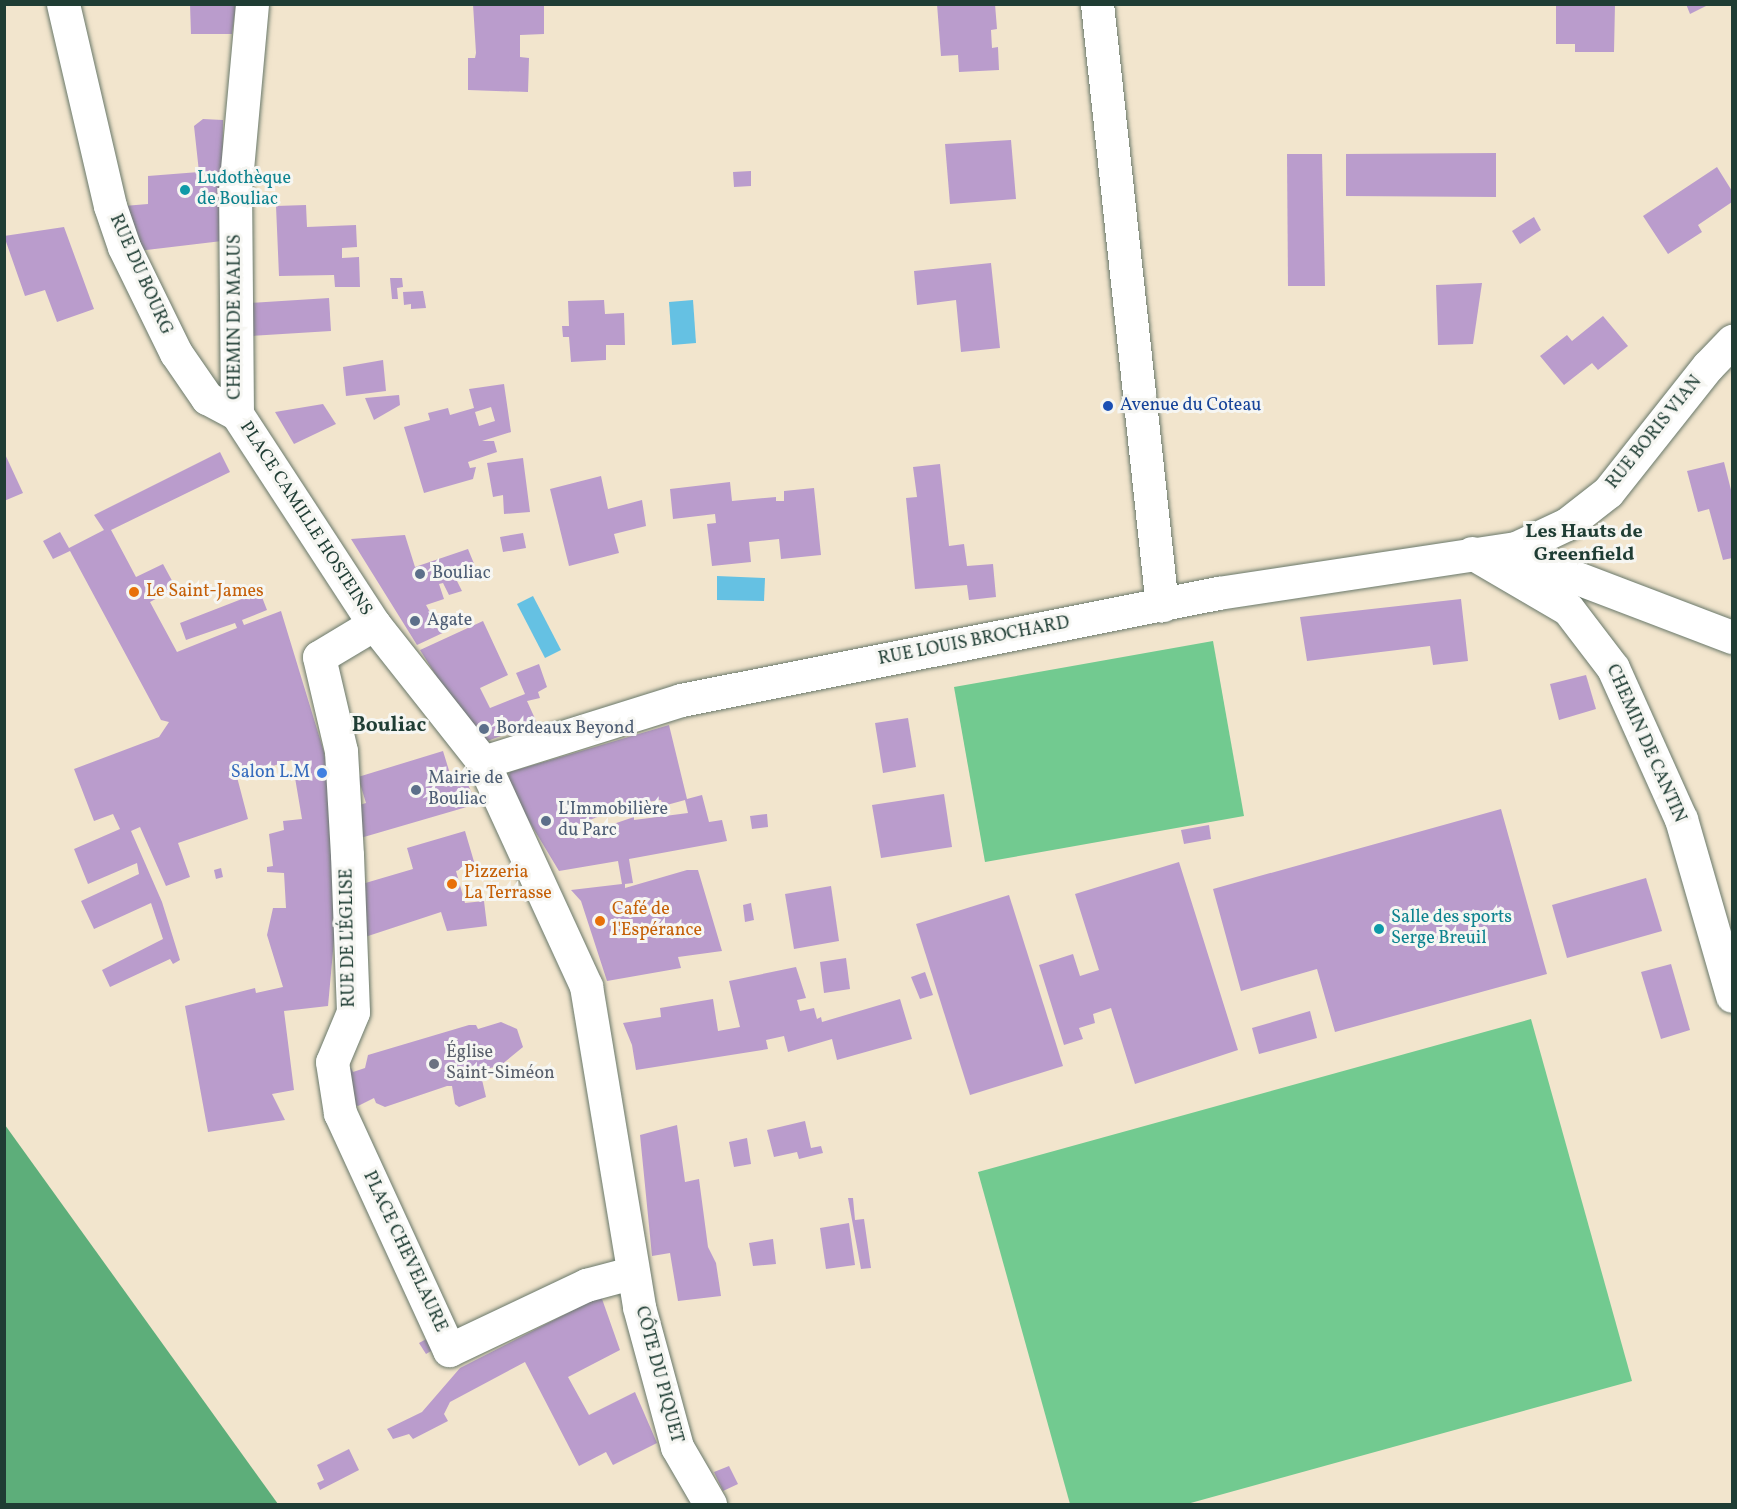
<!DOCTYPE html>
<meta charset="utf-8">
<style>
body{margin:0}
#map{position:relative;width:1737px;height:1509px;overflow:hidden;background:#f2e5cd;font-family:Vollkorn,serif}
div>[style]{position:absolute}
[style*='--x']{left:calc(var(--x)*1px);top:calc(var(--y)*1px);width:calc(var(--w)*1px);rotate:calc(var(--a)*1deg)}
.green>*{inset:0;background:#72ca90}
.forest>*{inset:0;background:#5dae7a}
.water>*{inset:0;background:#65c1e3}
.building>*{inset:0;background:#ba9ccc}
.roads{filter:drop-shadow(0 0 2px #69786a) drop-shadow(0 0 2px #69786a)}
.street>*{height:33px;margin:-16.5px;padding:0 16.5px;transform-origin:16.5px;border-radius:16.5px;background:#fff}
.dots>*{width:16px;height:16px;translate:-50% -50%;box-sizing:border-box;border:3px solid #f6f6f2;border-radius:50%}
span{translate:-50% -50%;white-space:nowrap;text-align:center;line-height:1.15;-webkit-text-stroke:6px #f6f6f2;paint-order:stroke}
.culture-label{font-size:18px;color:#0d838f}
.left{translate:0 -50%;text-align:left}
.street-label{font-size:18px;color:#1f3d34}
.transit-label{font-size:18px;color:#164399}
.service-label{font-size:18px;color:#4e5e75}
.food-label{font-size:18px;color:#c56008}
.shop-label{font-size:18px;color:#366cbe}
.right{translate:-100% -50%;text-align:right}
.worship-label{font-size:18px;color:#5b616d}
.neighbourhood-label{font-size:20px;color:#1f3d34;font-weight:700}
.quarter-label{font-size:21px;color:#1f3d34;font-weight:700}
.frame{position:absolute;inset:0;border:6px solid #1f3d34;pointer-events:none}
</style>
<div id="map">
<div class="green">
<i style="clip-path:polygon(1213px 641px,1244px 816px,985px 862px,954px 687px)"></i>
<i style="clip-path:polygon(1531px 1019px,1632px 1381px,1187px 1504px,1070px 1504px,978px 1172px)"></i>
</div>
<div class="forest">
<i style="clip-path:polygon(5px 1125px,278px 1504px,5px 1504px)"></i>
</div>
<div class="water">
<i style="clip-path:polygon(693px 300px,696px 343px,672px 345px,669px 302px)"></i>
<i style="clip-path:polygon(717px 576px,765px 578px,764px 601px,717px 600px)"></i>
<i style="clip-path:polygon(533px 596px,561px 650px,545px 658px,517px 604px)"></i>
</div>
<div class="building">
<i style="clip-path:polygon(190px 4px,236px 4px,232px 34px,191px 34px)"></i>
<i style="clip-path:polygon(473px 4px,544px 4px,544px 34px,520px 35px,520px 57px,529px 58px,528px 92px,468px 90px,468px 58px,475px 58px,476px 53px)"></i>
<i style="clip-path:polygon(937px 4px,995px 4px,997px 29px,991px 30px,992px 48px,998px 47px,999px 70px,959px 72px,958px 55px,941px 56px)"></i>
<i style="clip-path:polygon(1556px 4px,1615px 4px,1614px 52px,1575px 52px,1575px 44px,1556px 44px)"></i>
<i style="clip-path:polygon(1686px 4px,1710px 4px,1690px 14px)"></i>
<i style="clip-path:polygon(203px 119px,223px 120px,222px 241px,138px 251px,124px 206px,148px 204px,148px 176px,199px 172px,194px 126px)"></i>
<i style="clip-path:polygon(1011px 140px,1016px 199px,950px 204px,945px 144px)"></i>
<i style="clip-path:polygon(1496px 153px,1496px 197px,1346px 196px,1346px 154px)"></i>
<i style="clip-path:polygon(1287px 154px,1322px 154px,1325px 286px,1288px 286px)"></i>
<i style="clip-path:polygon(1717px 167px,1732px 191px,1732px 202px,1698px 225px,1702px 232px,1668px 254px,1643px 216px)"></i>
<i style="clip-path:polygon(751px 171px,751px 186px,734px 187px,733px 172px)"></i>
<i style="clip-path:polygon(306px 205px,307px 227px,356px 225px,357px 247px,342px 248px,342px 258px,359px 257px,360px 287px,335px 287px,334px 275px,279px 276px,276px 206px)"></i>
<i style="clip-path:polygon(1534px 217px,1541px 230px,1520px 244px,1512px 231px)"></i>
<i style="clip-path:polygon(64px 227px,94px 309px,57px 322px,45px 290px,25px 296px,4px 236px)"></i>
<i style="clip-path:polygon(991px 263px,1000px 348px,961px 352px,956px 300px,917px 305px,914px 271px)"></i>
<i style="clip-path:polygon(390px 278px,402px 278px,403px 287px,397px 288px,398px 299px,392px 299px)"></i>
<i style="clip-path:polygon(1482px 283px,1473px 344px,1438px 345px,1436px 285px)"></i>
<i style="clip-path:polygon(423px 291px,426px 308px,411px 309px,411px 304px,404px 305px,403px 292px)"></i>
<i style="clip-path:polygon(329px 298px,331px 331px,252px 336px,249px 303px)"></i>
<i style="clip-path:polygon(604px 300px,605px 314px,624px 313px,625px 345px,606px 345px,606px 360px,571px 362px,569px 337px,563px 337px,562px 326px,569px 326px,568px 301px)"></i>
<i style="clip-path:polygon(1603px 316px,1628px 346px,1598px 370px,1592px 363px,1564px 385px,1540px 356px,1567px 335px,1572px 341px)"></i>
<i style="clip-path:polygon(383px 360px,386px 391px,346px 396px,343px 367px)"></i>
<i style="clip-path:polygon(evenodd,504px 384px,511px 432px,482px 441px,494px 441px,497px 452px,468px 462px,470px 468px,476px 467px,473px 479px,424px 493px,404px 427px,430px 420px,428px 413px,448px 408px,450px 415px,474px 408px,469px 389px,504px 384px,491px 407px,495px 421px,479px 426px,475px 412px,491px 407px)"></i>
<i style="clip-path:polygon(399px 395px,400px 405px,374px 420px,365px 398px)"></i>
<i style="clip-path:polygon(323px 404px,336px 424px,294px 444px,275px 412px)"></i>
<i style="clip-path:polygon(4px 452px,23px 493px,4px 501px)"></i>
<i style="clip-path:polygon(220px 452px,230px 472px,111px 530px,136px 577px,163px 564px,176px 588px,150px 602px,177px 652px,237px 628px,235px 623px,186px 640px,180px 623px,260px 592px,267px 610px,242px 620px,244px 625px,281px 611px,324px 752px,331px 797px,336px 918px,328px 1006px,284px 1011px,294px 1090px,272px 1094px,285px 1120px,208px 1132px,185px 1006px,255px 988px,256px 993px,283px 987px,267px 935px,273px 908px,286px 908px,284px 873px,267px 872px,267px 867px,273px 866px,269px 834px,284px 830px,283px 821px,302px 819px,292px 760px,237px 777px,248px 819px,178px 843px,190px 877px,166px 886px,140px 827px,131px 831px,162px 902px,180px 960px,173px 964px,170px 959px,110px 987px,102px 970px,163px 939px,151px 903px,94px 929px,81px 901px,139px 874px,137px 863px,88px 884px,74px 849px,120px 829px,113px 814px,94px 821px,74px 769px,159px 737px,169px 722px,161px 720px,70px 551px,53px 559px,43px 541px,60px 532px,69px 548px,104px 530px,94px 515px)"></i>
<i style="clip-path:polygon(523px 458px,530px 512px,504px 514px,503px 495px,493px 497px,487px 463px)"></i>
<i style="clip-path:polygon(1724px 462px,1732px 494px,1732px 558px,1723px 560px,1709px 509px,1698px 512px,1687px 471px)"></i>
<i style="clip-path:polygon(940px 464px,949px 546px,964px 544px,967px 566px,993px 564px,996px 597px,969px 600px,967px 585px,915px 589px,906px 498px,917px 497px,913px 467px)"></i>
<i style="clip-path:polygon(601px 476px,608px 509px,642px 500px,646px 526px,614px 534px,619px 553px,569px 566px,550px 489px)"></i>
<i style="clip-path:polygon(730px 482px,732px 501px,776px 497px,776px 501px,784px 501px,784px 491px,814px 488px,821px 555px,781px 559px,779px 539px,749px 542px,751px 562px,712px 566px,707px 524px,716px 523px,715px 514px,673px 519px,670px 489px)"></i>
<i style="clip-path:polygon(523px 533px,526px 548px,503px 552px,500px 537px)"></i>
<i style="clip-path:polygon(405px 535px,415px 567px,468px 549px,477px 571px,456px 579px,462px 591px,449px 595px,443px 583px,439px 584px,444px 599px,426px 605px,431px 614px,442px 616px,449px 630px,417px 645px,351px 539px)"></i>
<i style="clip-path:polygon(1461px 599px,1468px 661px,1433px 665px,1430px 646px,1307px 661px,1300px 617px)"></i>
<i style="clip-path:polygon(483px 621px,508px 675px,480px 688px,490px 708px,525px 694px,516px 673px,539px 664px,547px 687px,538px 692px,540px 698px,527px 701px,537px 723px,479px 744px,420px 650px)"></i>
<i style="clip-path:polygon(1586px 675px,1596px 709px,1559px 720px,1550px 684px)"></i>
<i style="clip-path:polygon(908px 718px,916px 767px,883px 773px,875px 723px)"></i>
<i style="clip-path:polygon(evenodd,669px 725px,687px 799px,702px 795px,709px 822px,722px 820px,727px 841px,629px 859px,633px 883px,625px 884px,625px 888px,687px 870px,698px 870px,722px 951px,678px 957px,681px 968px,607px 981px,581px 901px,571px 890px,622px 884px,618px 861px,559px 871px,506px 783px,510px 772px,669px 725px,661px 800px,663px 806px,685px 800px,688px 813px,634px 820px,634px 817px,575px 837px,571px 827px,632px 804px,661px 800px)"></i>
<i style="clip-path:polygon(443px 751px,451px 777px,463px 774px,477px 804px,357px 839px,353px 807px,366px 803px,358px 777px)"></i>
<i style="clip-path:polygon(944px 794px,952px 847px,881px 858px,872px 805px)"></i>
<i style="clip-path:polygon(1501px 809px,1547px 974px,1335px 1032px,1317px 969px,1241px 991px,1213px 889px)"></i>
<i style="clip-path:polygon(767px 814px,768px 827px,752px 829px,750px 816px)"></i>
<i style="clip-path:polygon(1209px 825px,1211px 839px,1184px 844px,1181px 830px)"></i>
<i style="clip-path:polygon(465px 831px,475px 865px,456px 871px,465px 903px,484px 901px,487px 926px,447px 931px,441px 912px,365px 937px,362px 884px,413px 869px,407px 848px)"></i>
<i style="clip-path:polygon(1179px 862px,1238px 1050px,1135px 1084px,1111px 1008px,1093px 1014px,1095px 1023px,1079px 1028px,1083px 1039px,1064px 1045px,1039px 965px,1073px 954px,1080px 976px,1099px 970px,1075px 894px)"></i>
<i style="clip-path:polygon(221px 868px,223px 877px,216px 879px,214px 870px)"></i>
<i style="clip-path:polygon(1646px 878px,1662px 931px,1567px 958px,1552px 905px)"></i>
<i style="clip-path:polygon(831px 886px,839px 941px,794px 949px,785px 894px)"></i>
<i style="clip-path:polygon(1009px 895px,1063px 1066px,970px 1095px,916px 924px)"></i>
<i style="clip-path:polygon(751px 903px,754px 920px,745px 922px,743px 905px)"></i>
<i style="clip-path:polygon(846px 958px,850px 989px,824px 993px,820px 962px)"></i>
<i style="clip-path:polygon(1671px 964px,1690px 1030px,1661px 1039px,1641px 972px)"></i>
<i style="clip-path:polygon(796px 967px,806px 998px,797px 1000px,800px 1011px,814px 1008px,817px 1019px,821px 1017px,822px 1022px,900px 999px,912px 1039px,837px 1060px,832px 1039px,788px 1052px,784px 1036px,766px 1040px,768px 1049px,636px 1070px,632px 1045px,623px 1023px,661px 1017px,660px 1008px,713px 999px,718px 1031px,740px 1027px,729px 981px)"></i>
<i style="clip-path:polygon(925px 972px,933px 995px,920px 999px,911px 977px)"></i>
<i style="clip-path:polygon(1310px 1011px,1317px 1038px,1259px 1054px,1252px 1028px)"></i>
<i style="clip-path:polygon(501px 1022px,517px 1029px,523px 1047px,501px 1065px,480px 1071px,486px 1097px,459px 1107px,455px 1104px,452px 1086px,447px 1086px,385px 1107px,376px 1103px,374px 1098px,358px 1106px,353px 1104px,355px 1098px,346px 1070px,351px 1068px,353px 1072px,365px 1068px,368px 1055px,469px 1025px,476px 1025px,478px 1029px)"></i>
<i style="clip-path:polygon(805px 1121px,811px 1148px,821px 1146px,823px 1153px,799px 1159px,797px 1152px,774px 1157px,767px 1130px)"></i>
<i style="clip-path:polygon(677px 1125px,685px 1182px,699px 1179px,708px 1247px,716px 1263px,721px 1296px,678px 1301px,670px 1253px,652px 1256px,640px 1135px)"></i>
<i style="clip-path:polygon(747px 1138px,751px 1164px,734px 1167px,729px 1142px)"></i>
<i style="clip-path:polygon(848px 1198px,853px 1198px,855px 1220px,864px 1219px,871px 1268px,861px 1269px)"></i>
<i style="clip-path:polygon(849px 1223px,855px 1265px,826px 1269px,820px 1228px)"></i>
<i style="clip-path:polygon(773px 1239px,776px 1264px,753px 1266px,749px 1243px)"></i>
<i style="clip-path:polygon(601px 1296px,620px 1350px,568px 1377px,589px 1415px,635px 1392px,657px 1443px,613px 1465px,606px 1452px,579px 1466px,525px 1362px,450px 1402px,444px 1414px,448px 1421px,413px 1439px,409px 1434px,393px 1439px,387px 1429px,422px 1412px,460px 1368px)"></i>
<i style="clip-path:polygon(430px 1337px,436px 1348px,426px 1354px,419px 1343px)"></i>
<i style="clip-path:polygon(349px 1449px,359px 1470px,320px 1490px,317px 1483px,324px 1480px,317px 1465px)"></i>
<i style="clip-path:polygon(729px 1466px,738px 1484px,723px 1491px,714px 1472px)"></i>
</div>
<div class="roads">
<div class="street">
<i style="--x:63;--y:4;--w:207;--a:76.9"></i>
<i style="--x:110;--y:206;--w:43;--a:71.1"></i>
<i style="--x:124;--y:247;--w:118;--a:63.9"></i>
<i style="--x:176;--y:353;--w:55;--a:55.4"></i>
<i style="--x:207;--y:398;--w:34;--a:28"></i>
<i style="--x:237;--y:414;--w:251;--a:56.9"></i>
<i style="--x:374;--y:624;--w:176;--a:51.7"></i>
<i style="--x:483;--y:762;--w:247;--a:65.3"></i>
<i style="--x:586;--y:986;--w:325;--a:80.6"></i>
<i style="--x:639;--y:1307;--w:145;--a:74.8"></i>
<i style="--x:677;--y:1447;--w:66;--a:59.9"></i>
<i style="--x:1097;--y:4;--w:605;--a:83.84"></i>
<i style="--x:237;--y:414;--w:223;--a:-90.5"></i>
<i style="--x:235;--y:191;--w:188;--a:-84.8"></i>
<i style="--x:1472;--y:553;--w:111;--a:30.3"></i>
<i style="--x:1568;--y:609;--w:74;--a:52.7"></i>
<i style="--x:1613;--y:668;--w:166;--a:65.8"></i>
<i style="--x:1681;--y:819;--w:184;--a:73.9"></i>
<i style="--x:1495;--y:556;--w:35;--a:7"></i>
<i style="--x:1530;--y:560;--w:216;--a:20.9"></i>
<i style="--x:374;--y:624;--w:64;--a:149"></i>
<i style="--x:319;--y:657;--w:97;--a:76.8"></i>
<i style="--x:341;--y:751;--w:104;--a:86.7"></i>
<i style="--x:347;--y:855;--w:157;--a:87.8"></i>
<i style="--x:353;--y:1012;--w:54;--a:112.8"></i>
<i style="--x:332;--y:1062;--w:52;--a:81.1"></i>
<i style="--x:340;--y:1113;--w:261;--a:65.3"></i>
<i style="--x:449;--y:1350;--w:152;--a:-25.4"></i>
<i style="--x:586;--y:1285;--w:47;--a:-14.9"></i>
<i style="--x:483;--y:762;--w:207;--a:-17.4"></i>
<i style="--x:681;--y:700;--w:548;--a:-11.27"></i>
<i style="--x:1218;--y:593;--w:301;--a:-8.6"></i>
<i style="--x:1516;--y:548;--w:56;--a:-25.2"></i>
<i style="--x:1567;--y:524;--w:52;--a:-38"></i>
<i style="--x:1608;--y:492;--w:161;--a:-51.6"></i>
<i style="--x:1708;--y:366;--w:35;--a:-46"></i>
</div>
</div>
<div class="dots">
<i style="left:185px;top:190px;background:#0f9aa8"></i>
<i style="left:1108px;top:406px;background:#1a4fb4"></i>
<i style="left:420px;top:574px;background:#5c6f8a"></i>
<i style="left:134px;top:592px;background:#e8710a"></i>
<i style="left:415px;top:621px;background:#5c6f8a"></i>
<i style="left:484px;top:729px;background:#5c6f8a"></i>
<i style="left:322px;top:773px;background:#3f7fe0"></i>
<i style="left:416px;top:790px;background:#5c6f8a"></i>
<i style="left:546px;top:821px;background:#5c6f8a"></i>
<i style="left:452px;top:884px;background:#e8710a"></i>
<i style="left:600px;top:921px;background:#e8710a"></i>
<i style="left:1379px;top:929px;background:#0f9aa8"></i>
<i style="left:434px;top:1064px;background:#6b7280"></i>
</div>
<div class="culture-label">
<span class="left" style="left:197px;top:190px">Ludothèque<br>de Bouliac</span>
<span class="left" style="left:1391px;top:929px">Salle des sports<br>Serge Breuil</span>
</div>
<div class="street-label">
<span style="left:140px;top:275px;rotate:66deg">RUE DU BOURG</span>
<span style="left:236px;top:317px;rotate:-90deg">CHEMIN DE MALUS</span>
<span style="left:1655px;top:433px;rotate:-51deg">RUE BORIS VIAN</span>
<span style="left:305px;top:519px;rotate:57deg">PLACE CAMILLE HOSTEINS</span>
<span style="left:974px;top:642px;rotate:-11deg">RUE LOUIS BROCHARD</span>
<span style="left:1645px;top:744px;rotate:66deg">CHEMIN DE CANTIN</span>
<span style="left:349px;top:938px;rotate:-91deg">RUE DE L'ÉGLISE</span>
<span style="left:404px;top:1252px;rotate:65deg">PLACE CHEVELAURE</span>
<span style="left:658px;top:1375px;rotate:75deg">CÔTE DU PIQUET</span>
</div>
<div class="transit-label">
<span class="left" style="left:1120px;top:406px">Avenue du Coteau</span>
</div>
<div class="service-label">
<span class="left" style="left:432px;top:574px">Bouliac</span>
<span class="left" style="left:427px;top:621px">Agate</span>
<span class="left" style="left:496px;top:729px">Bordeaux Beyond</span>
<span class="left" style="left:428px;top:790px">Mairie de<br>Bouliac</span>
<span class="left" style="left:558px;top:821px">L'Immobilière<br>du Parc</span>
</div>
<div class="food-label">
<span class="left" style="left:146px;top:592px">Le Saint-James</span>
<span class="left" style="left:464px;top:884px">Pizzeria<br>La Terrasse</span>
<span class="left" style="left:612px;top:921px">Café de<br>l'Espérance</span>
</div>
<div class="shop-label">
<span class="right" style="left:310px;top:773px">Salon L.M</span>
</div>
<div class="worship-label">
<span class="left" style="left:446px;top:1064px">Église<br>Saint-Siméon</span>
</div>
<div class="neighbourhood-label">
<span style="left:1584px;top:544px">Les Hauts de<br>Greenfield</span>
</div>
<div class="quarter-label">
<span style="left:389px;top:726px">Bouliac</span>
</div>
<div class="frame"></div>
</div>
